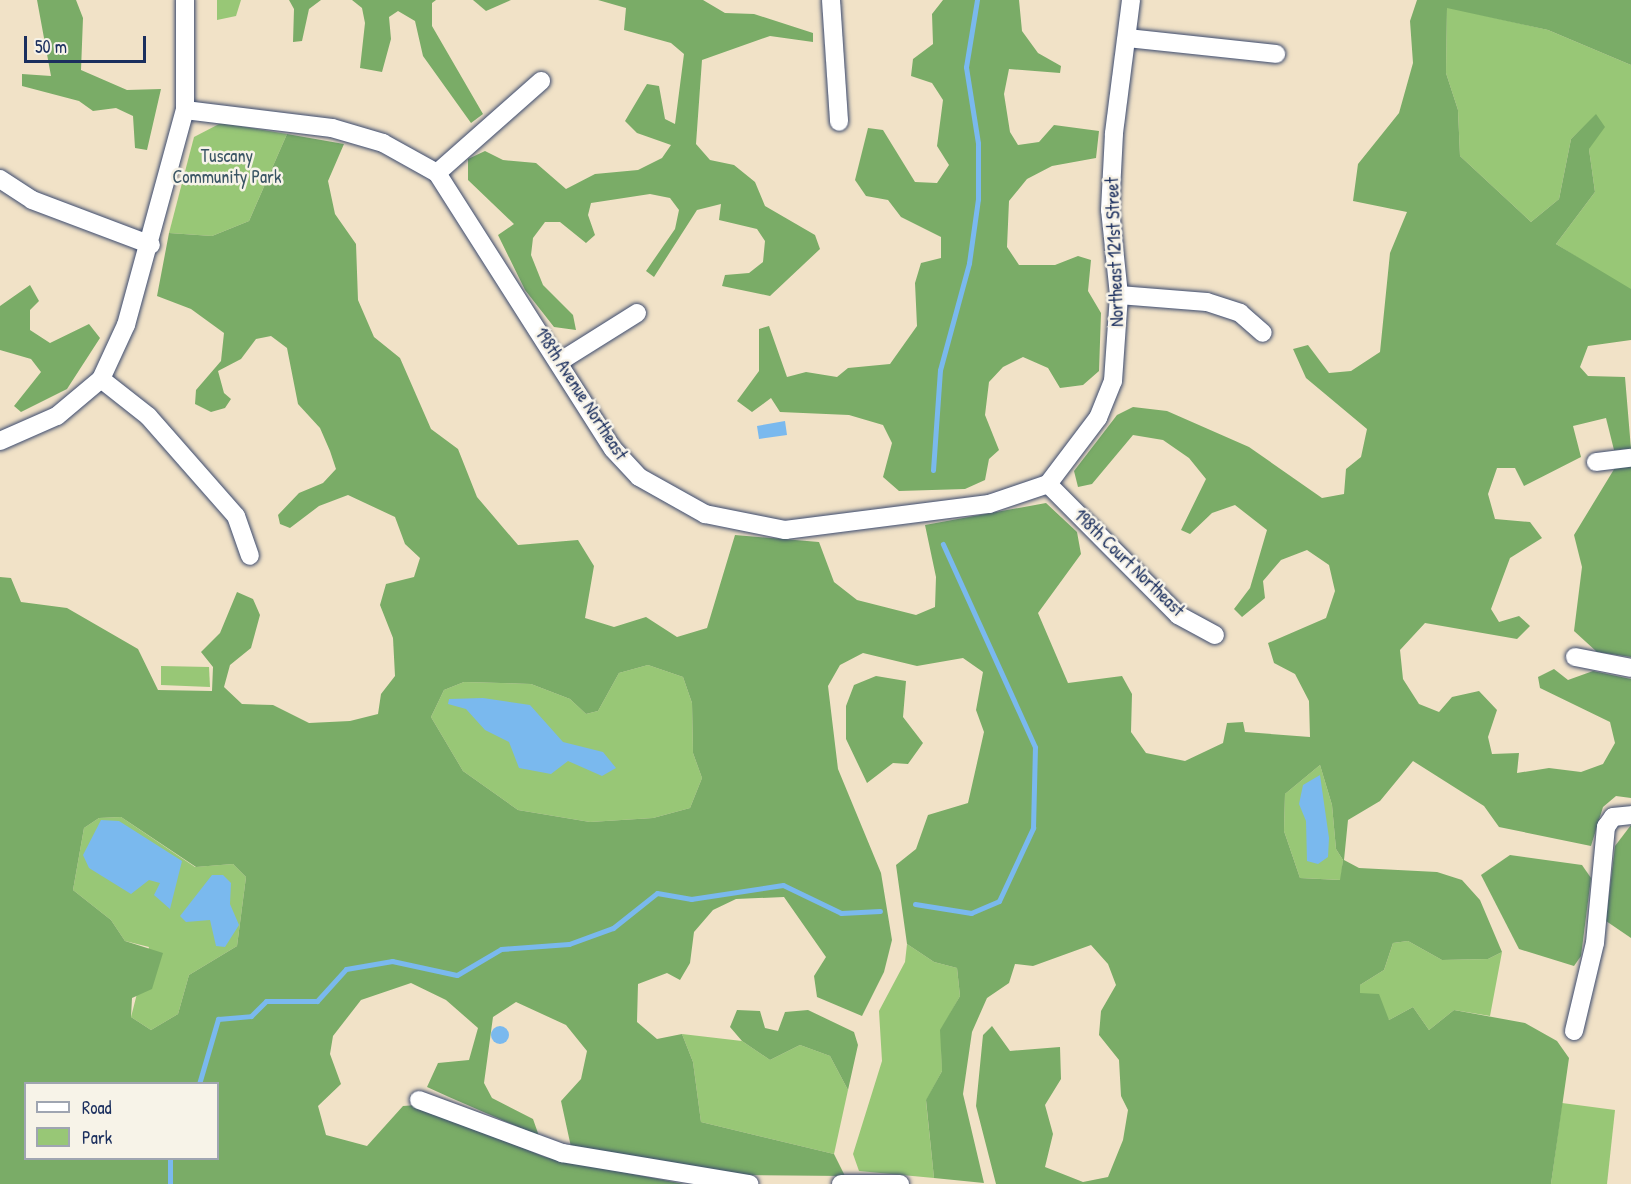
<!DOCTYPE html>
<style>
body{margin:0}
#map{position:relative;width:1631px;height:1184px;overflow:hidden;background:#f1e2c7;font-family:"Patrick Hand",sans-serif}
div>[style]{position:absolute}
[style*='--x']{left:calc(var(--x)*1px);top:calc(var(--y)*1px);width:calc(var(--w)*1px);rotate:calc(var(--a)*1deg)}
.green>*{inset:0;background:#98c776}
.forest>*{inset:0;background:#7aac67}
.water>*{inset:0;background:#7ab9ee}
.round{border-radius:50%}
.stream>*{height:5px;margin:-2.5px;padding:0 2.5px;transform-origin:2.5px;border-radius:2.5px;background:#7ab9ee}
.roads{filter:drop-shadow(0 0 2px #3b4a6e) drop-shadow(0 0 2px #3b4a6e)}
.street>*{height:18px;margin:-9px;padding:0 9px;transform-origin:9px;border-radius:9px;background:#fff}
span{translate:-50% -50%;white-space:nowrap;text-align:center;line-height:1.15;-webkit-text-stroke:5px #f7f3e8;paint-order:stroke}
.park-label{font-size:18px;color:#3a5564}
.street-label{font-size:18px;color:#1b2f5e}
.legend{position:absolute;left:24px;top:1082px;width:195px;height:78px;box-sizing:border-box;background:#f7f3e8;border:2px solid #9fa5b1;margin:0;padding:8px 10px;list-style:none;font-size:18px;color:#1b2f5e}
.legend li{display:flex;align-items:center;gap:12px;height:30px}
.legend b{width:30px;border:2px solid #9fa5b1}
.scale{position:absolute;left:24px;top:36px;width:122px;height:27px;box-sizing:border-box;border:3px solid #1b2f5e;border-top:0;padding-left:8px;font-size:18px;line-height:21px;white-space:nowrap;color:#1b2f5e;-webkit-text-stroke:4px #f7f3e8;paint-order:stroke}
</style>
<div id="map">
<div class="green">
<i style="clip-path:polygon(217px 0,241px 0,236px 16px,217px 20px)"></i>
<i style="clip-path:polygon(1447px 7px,1548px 30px,1631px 65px,1631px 291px,1556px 244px,1595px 192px,1589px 149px,1596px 115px,1571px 139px,1559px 199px,1531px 222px,1460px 156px,1458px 110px,1446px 73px)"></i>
<i style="clip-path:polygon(221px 123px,287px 134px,249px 221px,212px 236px,169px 233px,194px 137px)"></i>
<i style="clip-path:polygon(648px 665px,683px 677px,692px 703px,693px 753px,702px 778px,690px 808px,653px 818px,590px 822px,518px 810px,463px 771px,431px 717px,444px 690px,464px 682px,531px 684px,570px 699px,586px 714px,598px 711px,619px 673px)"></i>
<i style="clip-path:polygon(161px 666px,209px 667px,210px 687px,161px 685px)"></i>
<i style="clip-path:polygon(1320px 765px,1332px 805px,1336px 849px,1343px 860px,1341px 880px,1300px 878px,1284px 831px,1285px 794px)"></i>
<i style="clip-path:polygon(121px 817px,195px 867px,233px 864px,246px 877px,237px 946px,189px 975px,178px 1014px,151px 1030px,131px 1017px,149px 947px,125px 941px,111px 920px,73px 890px,84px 828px,99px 818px)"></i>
<i style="clip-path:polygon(1408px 941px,1442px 960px,1488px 959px,1502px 952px,1490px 1016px,1454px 1010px,1429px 1030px,1413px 1007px,1389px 1020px,1360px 993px,1360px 985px,1384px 970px,1393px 943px)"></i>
<i style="clip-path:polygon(907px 944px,934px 962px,957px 968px,960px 996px,941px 1030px,942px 1071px,926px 1101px,934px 1178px,859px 1171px,853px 1154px,882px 1061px,879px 1011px,905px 962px)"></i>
<i style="clip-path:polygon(682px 1034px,742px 1041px,770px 1060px,800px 1045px,830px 1056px,848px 1090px,834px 1154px,701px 1122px,693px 1062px)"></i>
<i style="clip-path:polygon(1562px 1103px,1615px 1110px,1607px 1184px,1551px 1184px)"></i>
</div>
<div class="forest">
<i style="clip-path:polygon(37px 0,76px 0,83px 18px,81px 70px,127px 90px,161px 89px,147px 150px,135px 148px,133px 116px,116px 108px,93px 111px,79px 101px,22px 86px,22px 74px,51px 76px)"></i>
<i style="clip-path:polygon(289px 0,321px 0,309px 9px,302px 41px,293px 42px,294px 9px)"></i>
<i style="clip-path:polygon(352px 0,436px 0,432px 3px,432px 26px,483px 114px,471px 123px,423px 56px,415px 21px,398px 11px,389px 17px,391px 39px,382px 72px,360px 68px,365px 23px,362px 8px)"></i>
<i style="clip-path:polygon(473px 0,511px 0,486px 11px)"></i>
<i style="clip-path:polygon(598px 0,703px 0,725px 13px,754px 14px,813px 33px,813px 42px,770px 36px,702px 60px,696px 144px,710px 160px,734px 165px,755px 182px,765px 206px,815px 235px,820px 249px,770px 296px,722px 286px,725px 275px,749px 273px,763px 262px,765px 241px,757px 229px,719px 220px,721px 204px,697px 210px,654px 277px,646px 271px,675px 229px,679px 210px,670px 198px,650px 194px,591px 203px,588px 215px,595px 235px,586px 243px,560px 222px,545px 222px,533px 238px,531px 255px,543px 285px,573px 315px,576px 330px,554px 327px,525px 290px,498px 235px,514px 224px,468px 180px,468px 159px,485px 151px,503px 160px,536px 163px,566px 189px,595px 174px,638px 170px,662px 158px,671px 145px,637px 133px,625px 121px,647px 84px,659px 86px,665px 119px,675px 124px,684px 54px,671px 43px,624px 30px,626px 8px)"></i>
<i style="clip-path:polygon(943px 0,1019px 0,1022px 31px,1038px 53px,1061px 66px,1060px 73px,1009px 69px,1004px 94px,1010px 132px,1018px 145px,1039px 142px,1054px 125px,1099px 131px,1096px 158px,1052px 166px,1027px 179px,1009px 201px,1007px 247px,1019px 265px,1055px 265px,1078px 256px,1091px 260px,1088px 291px,1101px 313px,1099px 371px,1083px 385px,1060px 388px,1048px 368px,1023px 357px,1003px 367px,989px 382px,985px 415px,999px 450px,989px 459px,985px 480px,965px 489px,899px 491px,883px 477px,892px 443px,883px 425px,849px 415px,780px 412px,771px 398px,752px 412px,737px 401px,759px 371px,759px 329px,769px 326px,787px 377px,806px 372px,837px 377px,848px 368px,890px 364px,917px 326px,915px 283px,921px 263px,941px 258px,941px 237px,901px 217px,888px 200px,866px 196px,855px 180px,868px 128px,883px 130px,915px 182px,937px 183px,949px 165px,937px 146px,943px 100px,932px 83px,911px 76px,913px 59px,933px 44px,932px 14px)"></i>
<i style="clip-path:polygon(evenodd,1417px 0,1631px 0,1631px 65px,1548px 30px,1447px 8px,1446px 73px,1458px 110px,1460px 156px,1531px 222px,1559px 199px,1571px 139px,1596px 114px,1605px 127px,1589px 149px,1595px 192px,1556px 244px,1631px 289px,1631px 340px,1588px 346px,1580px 367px,1588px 376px,1625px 377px,1631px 449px,1614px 450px,1606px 418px,1573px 426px,1581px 457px,1524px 486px,1515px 468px,1497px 468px,1488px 494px,1495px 519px,1530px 522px,1542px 538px,1510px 558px,1491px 609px,1499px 622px,1519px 616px,1530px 626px,1517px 639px,1425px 623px,1400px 650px,1403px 679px,1419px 704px,1439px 712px,1452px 697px,1479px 691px,1497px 710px,1488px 737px,1492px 754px,1519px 753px,1517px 773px,1549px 768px,1581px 772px,1603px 764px,1615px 743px,1610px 722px,1540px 688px,1538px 677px,1554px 669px,1568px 680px,1593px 671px,1631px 679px,1631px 798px,1616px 796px,1603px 807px,1591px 846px,1499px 827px,1484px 806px,1413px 761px,1380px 801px,1348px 820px,1344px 860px,1359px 868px,1437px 872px,1462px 880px,1480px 900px,1502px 952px,1488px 959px,1442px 960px,1408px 941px,1393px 943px,1384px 970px,1360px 985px,1360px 993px,1379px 994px,1389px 1020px,1413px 1007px,1429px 1030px,1454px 1010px,1525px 1023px,1557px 1041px,1569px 1058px,1551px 1184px,996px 1184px,976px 1106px,983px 1035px,992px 1026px,1010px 1051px,1060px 1047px,1061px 1079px,1045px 1105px,1053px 1134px,1045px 1167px,1083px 1182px,1108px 1177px,1123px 1140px,1128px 1110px,1121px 1096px,1119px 1060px,1099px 1035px,1101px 1011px,1116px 985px,1108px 964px,1091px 945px,1033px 966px,1015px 964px,1009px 983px,987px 998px,972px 1032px,963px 1094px,984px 1183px,934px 1178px,926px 1100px,942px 1071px,940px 1030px,960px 996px,957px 968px,934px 962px,907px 944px,896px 865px,916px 849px,928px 815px,968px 803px,984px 732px,976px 710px,983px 672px,963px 658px,917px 666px,863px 653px,840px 665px,828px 686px,838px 769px,881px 873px,892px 940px,884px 972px,862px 1016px,817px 997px,814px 976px,826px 957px,784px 897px,736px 899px,713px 910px,694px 932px,690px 963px,680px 980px,667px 973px,638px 984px,637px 1022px,657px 1039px,682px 1034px,693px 1062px,701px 1122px,834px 1154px,845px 1176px,739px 1175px,571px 1147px,561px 1101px,581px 1079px,587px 1051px,566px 1025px,516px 1002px,493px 1017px,484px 1083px,492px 1098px,533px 1119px,539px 1136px,449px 1097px,427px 1087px,438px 1063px,469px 1060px,478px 1028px,446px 1000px,411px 983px,361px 1000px,333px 1036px,330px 1054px,341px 1084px,318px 1106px,326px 1135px,367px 1146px,403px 1106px,417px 1105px,545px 1157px,684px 1184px,0 1184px,0 577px,11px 578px,21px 602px,67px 608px,138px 649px,158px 690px,212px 691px,213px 667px,201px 652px,220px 633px,237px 592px,253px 599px,260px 615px,251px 648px,230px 665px,224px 687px,242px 704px,273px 705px,309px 723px,350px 721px,378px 714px,381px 694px,395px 676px,393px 638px,380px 605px,386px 584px,414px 577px,420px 558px,405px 544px,395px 517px,348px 495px,319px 506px,290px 528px,280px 524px,278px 515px,299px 493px,323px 483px,336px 469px,330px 451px,320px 428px,298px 404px,287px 348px,271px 336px,256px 339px,241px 359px,218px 371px,224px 393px,231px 399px,225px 408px,211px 412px,195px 404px,196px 390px,221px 361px,224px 333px,191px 309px,157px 296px,169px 233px,212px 236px,249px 221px,287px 134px,344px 144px,328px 181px,335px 214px,356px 244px,358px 300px,374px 337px,400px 358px,431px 429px,458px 449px,477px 497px,518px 545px,578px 540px,594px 566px,585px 618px,614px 627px,646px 617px,677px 637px,707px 628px,735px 535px,819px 542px,834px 582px,857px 600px,916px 615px,935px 607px,936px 577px,925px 525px,1046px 503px,1077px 532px,1081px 554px,1038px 613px,1068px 683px,1122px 676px,1132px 694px,1131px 732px,1146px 753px,1185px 761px,1223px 743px,1227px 723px,1243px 722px,1245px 732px,1310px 737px,1309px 701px,1295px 674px,1274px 663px,1268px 643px,1326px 618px,1335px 591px,1329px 565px,1307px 550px,1281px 560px,1263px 581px,1265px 598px,1242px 617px,1234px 609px,1250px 588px,1267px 530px,1235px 505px,1212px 513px,1190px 534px,1181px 530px,1206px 479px,1189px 458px,1163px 440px,1133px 435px,1092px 484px,1078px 487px,1074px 471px,1117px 415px,1133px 407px,1167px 411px,1249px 447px,1322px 498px,1344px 494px,1346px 469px,1361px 457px,1367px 429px,1306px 378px,1293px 349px,1308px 345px,1329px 373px,1351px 371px,1380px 352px,1390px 253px,1407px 212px,1353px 201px,1358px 164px,1399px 113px,1413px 63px,1410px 21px,1417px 0,648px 665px,683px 677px,692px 703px,693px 753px,702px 778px,690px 808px,653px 818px,590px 822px,518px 810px,463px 771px,431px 717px,444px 690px,464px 682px,531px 684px,570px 699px,586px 714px,598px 711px,619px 673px,648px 665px,1417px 0,1320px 765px,1332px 805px,1336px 849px,1343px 860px,1340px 880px,1300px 878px,1284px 831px,1285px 794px,1320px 765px,1417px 0,121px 817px,196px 867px,233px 864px,246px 877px,237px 946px,189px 975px,178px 1014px,151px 1030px,131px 1017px,132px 998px,152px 989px,163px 953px,125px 941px,111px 920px,73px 890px,84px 828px,99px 818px,121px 817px,1417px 0,26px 1084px,218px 1084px,218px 1158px,26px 1158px,26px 1084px)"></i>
<i style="clip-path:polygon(30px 285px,39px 301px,30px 310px,30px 330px,50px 343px,89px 324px,100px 338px,67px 389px,21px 412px,14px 406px,41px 372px,31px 359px,0 350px,0 306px)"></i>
<i style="clip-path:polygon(1616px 466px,1631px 466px,1631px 657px,1597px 652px,1574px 631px,1582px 567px,1574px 535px)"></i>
<i style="clip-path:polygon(876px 676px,906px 681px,903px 717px,923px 743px,908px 764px,893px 763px,867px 783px,846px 739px,846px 706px,854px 685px)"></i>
<i style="clip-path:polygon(1631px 825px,1631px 938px,1606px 921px,1615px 846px)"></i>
<i style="clip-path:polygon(1510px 855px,1582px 865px,1591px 878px,1581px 956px,1574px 966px,1519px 949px,1481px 875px)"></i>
<i style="clip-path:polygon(737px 1010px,760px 1011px,765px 1028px,778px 1031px,785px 1012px,808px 1010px,854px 1032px,858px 1045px,848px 1090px,830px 1056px,800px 1045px,770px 1060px,742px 1041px,730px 1027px)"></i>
</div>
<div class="water">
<i style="clip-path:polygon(785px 421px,787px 435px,759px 439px,757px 426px)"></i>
<i style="clip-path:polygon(483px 698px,530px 705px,563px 742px,603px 752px,616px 768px,602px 776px,568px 761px,551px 774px,519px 768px,509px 742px,485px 730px,466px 709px,448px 704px,449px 699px)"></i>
<i style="clip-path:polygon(1320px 775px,1329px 838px,1328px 857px,1318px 864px,1307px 861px,1306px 821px,1299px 804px,1303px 785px)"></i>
<i style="clip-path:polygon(101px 820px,119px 821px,182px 861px,170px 909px,154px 895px,160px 883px,149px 880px,131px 894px,89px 868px,83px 855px)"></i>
<i style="clip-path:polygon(212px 875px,223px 875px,231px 883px,230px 904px,239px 925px,225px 947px,216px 946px,210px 920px,186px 922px,180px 916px)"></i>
<i class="round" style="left:491px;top:1026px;width:18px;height:18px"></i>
</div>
<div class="stream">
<i style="--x:933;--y:470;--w:100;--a:-86"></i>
<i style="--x:940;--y:370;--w:111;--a:-74.8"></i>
<i style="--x:969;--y:263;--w:65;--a:-82"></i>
<i style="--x:978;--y:199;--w:56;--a:-90"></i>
<i style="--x:978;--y:143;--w:77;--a:-99"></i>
<i style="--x:966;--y:67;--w:68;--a:-80.7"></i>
<i style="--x:915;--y:904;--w:57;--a:9.1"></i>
<i style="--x:971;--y:913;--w:30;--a:-23"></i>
<i style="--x:999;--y:901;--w:81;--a:-65"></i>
<i style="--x:1033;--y:828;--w:81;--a:-88.6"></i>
<i style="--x:1035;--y:747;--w:223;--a:-114.4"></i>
<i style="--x:199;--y:1084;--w:68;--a:-73.7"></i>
<i style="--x:218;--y:1019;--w:33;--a:-5"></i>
<i style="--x:251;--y:1016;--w:21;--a:-45"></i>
<i style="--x:266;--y:1001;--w:51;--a:0"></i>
<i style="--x:317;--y:1001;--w:43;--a:-47.8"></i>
<i style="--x:346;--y:969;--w:47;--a:-9.9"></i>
<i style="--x:392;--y:961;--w:66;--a:12.2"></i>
<i style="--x:457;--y:975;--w:51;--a:-30.6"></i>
<i style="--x:501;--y:949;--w:68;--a:-4.2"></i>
<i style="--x:569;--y:944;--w:47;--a:-20"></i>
<i style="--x:613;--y:928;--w:56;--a:-38.5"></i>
<i style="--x:657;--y:893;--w:35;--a:10"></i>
<i style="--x:691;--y:899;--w:93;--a:-8.7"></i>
<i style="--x:783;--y:885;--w:64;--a:25.8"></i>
<i style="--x:841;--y:913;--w:39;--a:-3"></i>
<i style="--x:170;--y:1158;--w:26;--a:90"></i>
</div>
<div class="roads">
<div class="street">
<i style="--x:831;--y:0;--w:122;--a:86.2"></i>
<i style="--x:1127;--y:38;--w:150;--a:6.1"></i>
<i style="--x:185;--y:110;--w:148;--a:7"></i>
<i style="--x:332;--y:128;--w:53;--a:16.4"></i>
<i style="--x:383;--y:143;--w:62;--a:29.1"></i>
<i style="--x:437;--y:173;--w:327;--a:57.5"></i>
<i style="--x:613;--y:449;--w:38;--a:47"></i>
<i style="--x:639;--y:477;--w:76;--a:29.3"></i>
<i style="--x:705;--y:514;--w:82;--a:11.3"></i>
<i style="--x:785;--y:530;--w:206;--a:-7.3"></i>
<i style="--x:989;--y:504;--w:62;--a:-18.7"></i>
<i style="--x:437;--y:173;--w:139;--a:-41.5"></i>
<i style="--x:0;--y:179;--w:38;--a:33"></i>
<i style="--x:32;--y:200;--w:127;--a:20.7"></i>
<i style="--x:1119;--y:295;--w:88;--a:4.5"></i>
<i style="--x:1207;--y:302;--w:35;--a:18"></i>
<i style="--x:1240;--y:313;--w:30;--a:41"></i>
<i style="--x:559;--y:362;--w:92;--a:-32.1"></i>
<i style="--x:101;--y:379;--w:60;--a:38.2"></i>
<i style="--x:148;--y:416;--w:133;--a:48.7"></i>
<i style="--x:236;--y:516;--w:42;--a:70.7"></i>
<i style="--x:0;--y:441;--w:62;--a:-23.7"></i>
<i style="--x:57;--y:416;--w:57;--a:-40.1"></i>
<i style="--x:101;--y:379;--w:60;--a:-65.2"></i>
<i style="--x:126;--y:325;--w:223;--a:-74.7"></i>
<i style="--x:185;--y:110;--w:110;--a:-90"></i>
<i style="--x:1596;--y:462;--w:35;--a:-7"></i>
<i style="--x:1048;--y:484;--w:83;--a:-52.9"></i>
<i style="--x:1098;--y:418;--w:40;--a:-68"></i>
<i style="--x:1113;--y:381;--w:86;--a:-86"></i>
<i style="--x:1119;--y:295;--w:85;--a:-96"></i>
<i style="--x:1110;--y:210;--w:77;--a:-87"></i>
<i style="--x:1114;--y:133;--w:134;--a:-82.7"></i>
<i style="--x:1048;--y:484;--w:185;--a:45.2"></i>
<i style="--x:1178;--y:615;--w:42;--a:28.4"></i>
<i style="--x:1575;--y:657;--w:57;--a:11.1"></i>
<i style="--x:1574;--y:1031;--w:90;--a:-76.6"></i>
<i style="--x:1595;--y:943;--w:117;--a:-84.6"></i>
<i style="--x:1606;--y:827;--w:12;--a:-55"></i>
<i style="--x:1613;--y:817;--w:18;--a:-6"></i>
<i style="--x:419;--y:1100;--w:153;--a:20.3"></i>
<i style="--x:562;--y:1153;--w:190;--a:9.4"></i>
<i style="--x:841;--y:1184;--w:59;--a:0"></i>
</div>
</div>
<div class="park-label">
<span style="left:227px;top:167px">Tuscany<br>Community Park</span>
</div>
<div class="street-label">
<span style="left:1115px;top:252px;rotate:-92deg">Northeast 121st Street</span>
<span style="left:581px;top:394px;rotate:57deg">198th Avenue Northeast</span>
<span style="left:1129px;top:563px;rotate:44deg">198th Court Northeast</span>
</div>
<ul class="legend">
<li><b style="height:8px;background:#fff"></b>Road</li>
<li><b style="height:16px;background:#98c776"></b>Park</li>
</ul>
<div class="scale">50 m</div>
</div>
